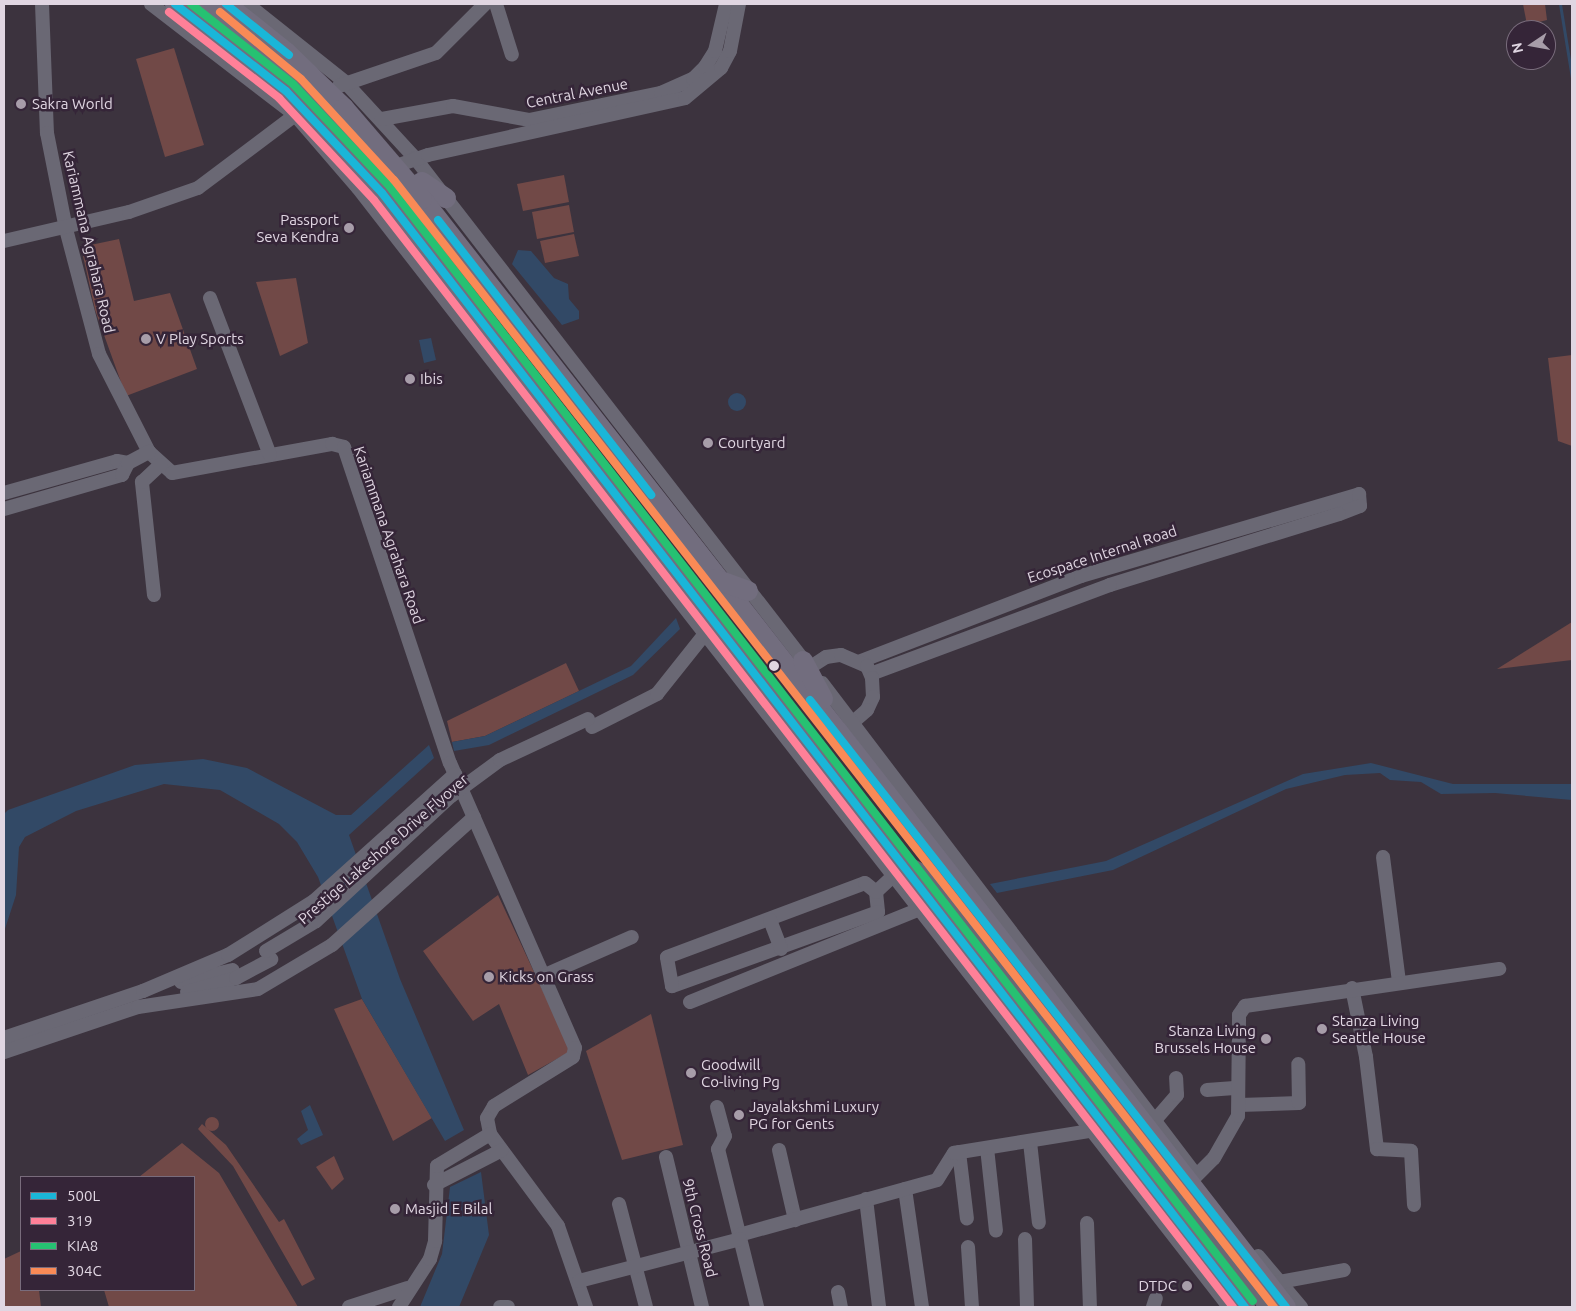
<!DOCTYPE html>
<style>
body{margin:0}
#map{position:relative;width:1576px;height:1311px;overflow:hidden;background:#3c333e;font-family:Ubuntu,sans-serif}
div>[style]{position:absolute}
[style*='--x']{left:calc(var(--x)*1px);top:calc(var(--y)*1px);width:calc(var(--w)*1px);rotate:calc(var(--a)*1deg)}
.green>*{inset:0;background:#714947}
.round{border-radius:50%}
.water>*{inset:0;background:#324966}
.stream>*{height:3px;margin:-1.5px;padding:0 1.5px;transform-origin:1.5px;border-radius:1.5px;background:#324966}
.minor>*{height:14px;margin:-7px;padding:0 7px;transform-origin:7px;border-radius:7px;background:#6a6874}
.highway>*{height:20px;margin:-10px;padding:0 10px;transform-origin:10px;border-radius:10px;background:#726d7e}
.minor-bridge>*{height:14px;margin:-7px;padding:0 7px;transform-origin:7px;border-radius:7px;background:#6a6874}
.highway-bridge>*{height:20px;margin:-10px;padding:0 10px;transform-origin:10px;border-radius:10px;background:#726d7e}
.bus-1>*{height:8px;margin:-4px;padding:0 4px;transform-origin:4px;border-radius:4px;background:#1ab6d8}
.bus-2>*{height:8px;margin:-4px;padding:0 4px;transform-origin:4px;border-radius:4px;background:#ff8098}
.bus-3>*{height:8px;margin:-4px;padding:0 4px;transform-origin:4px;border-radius:4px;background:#26c172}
.bus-4>*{height:8px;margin:-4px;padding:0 4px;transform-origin:4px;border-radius:4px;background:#f98a56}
.dots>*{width:14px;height:14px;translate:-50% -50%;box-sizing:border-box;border:2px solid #352538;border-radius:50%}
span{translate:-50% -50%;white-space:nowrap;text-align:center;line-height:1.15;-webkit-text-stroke:5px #352538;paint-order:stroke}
.street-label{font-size:15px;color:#e0d6e2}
.poi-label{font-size:15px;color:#e0d6e2}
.left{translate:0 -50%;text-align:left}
.right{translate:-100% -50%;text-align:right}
.frame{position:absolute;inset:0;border:5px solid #e0d6e2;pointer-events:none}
.legend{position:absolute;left:20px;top:1176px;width:175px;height:115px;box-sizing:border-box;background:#352538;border:1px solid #796c7c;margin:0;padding:6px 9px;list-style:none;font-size:15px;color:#e0d6e2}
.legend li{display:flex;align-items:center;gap:10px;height:25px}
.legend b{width:25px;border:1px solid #796c7c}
.north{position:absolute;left:1506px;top:20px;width:50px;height:50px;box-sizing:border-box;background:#352538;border:1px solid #796c7c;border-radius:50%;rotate:258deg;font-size:14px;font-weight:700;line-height:20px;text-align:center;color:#e0d6e2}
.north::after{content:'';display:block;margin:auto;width:18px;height:22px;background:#a79da9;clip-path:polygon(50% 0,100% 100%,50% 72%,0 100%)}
</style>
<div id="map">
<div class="green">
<i style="clip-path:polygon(1523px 4px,1545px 4px,1547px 20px,1527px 25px)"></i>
<i style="clip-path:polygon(174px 48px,204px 145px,165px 157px,136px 59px)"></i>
<i style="clip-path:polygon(564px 175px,569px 202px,523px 211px,517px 184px)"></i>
<i style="clip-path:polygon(569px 205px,574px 232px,537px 239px,532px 212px)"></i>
<i style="clip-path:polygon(574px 234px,579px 256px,545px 263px,540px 241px)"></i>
<i style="clip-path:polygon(119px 239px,134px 301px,170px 293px,197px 369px,126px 396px,95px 310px,81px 247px)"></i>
<i style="clip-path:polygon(296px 278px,308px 343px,280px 356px,256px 282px)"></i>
<i style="clip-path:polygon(1572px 355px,1572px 446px,1558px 441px,1548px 358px)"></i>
<i style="clip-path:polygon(1572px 622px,1572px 660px,1497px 669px)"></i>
<i style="clip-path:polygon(566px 663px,579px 691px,485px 736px,452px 742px,447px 721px)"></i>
<i style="clip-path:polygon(498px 895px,571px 1051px,528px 1075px,499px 1004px,473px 1021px,423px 951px)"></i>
<i style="clip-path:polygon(362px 999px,432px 1118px,393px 1141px,334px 1009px)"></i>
<i style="clip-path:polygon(651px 1014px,683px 1145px,622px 1160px,586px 1051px)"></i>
<i class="round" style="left:205px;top:1117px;width:14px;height:14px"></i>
<i style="clip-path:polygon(202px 1124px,226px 1145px,279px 1222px,284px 1219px,315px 1279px,302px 1286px,233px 1166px,198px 1129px)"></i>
<i style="clip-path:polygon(182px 1143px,219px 1173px,298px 1307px,109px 1307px,104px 1290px,194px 1290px,194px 1177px,139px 1177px)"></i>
<i style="clip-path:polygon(334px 1156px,344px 1179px,332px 1190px,316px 1167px)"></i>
<i style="clip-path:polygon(21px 1251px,21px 1290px,39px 1290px,41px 1307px,4px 1307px,4px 1259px)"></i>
</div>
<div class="water">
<i style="clip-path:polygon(518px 250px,531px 251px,554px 278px,568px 284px,569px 299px,579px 311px,579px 319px,562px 325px,512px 264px)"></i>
<i style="clip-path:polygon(431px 338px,436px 360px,424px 363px,419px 340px)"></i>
<i class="round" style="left:728px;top:393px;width:18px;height:18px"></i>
<i style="clip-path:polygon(676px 618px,680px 629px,633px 675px,489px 745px,454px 751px,452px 742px,485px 736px,631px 666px)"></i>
<i style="clip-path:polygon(429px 745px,434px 758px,349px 835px,400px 979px,464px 1130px,445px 1141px,362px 999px,318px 877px,297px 842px,279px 824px,220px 790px,164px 784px,76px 811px,25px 837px,19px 847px,16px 895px,4px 932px,4px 814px,8px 810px,135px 765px,203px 759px,247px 768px,336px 815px,351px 815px)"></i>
<i style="clip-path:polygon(1371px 763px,1453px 784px,1572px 784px,1572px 800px,1495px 793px,1441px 794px,1421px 782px,1390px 780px,1380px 773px,1345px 775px,1286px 789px,1113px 870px,997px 893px,990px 884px,1106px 861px,1303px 774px)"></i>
<i style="clip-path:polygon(310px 1105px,323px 1135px,301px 1145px,297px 1139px,308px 1130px,301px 1111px)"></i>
<i style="clip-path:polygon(481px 1172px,489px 1235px,459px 1307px,420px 1307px,442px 1254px,450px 1187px)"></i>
</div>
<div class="stream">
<i style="--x:1560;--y:4;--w:75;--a:80.8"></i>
</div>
<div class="minor">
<i style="--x:42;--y:4;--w:129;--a:87.8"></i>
<i style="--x:47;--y:133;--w:98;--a:78.8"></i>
<i style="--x:66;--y:229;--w:129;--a:75.2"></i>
<i style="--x:99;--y:354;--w:110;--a:63"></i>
<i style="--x:149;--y:452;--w:31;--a:42"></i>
<i style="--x:172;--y:473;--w:163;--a:-10.3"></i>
<i style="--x:332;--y:444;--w:12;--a:14"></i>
<i style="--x:344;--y:447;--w:333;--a:71.5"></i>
<i style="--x:450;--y:763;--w:311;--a:66.3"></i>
<i style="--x:575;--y:1048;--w:9;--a:103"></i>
<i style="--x:573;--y:1057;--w:93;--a:148.2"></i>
<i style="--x:494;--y:1106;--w:14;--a:120"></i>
<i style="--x:487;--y:1118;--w:16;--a:79"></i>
<i style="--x:490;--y:1134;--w:114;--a:53.5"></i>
<i style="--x:558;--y:1226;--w:86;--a:70.9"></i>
<i style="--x:151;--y:4;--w:182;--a:37.6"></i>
<i style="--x:295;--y:115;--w:96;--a:49.2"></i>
<i style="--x:358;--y:188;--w:1418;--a:52.1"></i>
<i style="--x:247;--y:4;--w:125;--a:38.5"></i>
<i style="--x:345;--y:82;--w:103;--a:47.4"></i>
<i style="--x:415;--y:158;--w:642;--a:52.27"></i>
<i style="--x:496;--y:4;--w:53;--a:72.6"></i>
<i style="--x:339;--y:86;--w:102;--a:-18.8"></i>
<i style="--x:436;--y:53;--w:69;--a:-45"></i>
<i style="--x:382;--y:119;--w:72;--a:-10.4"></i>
<i style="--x:453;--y:106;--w:77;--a:10.4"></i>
<i style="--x:529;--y:120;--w:135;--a:-11.6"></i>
<i style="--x:661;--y:93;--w:35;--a:-24"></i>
<i style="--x:693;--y:79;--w:17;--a:-45"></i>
<i style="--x:705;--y:67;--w:19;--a:-58"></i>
<i style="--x:715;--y:51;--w:48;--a:-76.8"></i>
<i style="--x:387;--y:169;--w:43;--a:-18.9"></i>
<i style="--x:428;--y:155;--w:263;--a:-12.5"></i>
<i style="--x:685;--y:98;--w:47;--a:-39.8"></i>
<i style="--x:721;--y:68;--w:19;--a:-62"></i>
<i style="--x:730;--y:51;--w:48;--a:-79.2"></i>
<i style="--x:4;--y:241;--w:128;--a:-13.1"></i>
<i style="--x:129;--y:212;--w:73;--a:-19.2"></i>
<i style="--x:198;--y:188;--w:130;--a:-36.9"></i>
<i style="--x:210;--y:298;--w:168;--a:69.1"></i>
<i style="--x:4;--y:493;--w:117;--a:-15.8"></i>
<i style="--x:117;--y:461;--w:11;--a:10"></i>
<i style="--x:4;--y:509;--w:123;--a:-16.1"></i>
<i style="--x:122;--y:475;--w:13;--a:-63"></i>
<i style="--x:128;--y:463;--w:24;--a:-28"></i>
<i style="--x:154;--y:595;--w:114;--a:-96.1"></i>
<i style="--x:142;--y:482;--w:25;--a:-43"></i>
<i style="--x:861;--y:661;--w:236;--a:-21.1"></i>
<i style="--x:1081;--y:576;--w:290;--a:-16.4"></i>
<i style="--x:1359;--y:494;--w:12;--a:85"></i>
<i style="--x:1360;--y:506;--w:22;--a:159"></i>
<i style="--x:1339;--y:514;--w:240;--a:162.8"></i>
<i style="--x:1110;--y:585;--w:255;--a:159.6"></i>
<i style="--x:809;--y:668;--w:20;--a:-33"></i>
<i style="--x:826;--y:657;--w:15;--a:-8"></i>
<i style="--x:841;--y:655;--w:28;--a:23"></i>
<i style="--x:867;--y:666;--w:13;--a:67"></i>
<i style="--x:872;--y:678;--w:19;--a:87"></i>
<i style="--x:873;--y:697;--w:14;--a:115"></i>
<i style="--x:867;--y:710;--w:21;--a:139"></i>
<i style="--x:822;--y:683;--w:618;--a:52.76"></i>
<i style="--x:592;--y:727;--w:73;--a:-26.9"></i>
<i style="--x:657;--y:694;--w:75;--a:-51.5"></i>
<i style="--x:1383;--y:857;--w:126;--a:82.7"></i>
<i style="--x:902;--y:860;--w:23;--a:29"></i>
<i style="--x:922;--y:871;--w:37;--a:45"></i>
<i style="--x:948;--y:897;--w:519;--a:52.2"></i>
<i style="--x:876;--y:892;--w:20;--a:84"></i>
<i style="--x:878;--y:912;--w:219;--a:160.2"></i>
<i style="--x:672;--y:986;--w:29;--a:-100"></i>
<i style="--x:667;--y:957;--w:211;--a:-20.5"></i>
<i style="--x:865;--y:883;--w:14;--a:39"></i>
<i style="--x:876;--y:892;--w:22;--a:-43"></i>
<i style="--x:770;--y:920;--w:31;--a:69"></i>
<i style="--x:543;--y:976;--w:97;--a:-23.7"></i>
<i style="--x:181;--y:982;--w:53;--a:-13"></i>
<i style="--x:1352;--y:988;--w:70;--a:78.5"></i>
<i style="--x:1366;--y:1057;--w:93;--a:83.2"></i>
<i style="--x:1377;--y:1149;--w:34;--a:3"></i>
<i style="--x:1411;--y:1151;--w:54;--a:86.8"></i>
<i style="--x:187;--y:992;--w:51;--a:-15.9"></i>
<i style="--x:236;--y:978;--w:40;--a:-28"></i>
<i style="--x:690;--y:1002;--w:246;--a:-22"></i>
<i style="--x:4;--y:1038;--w:147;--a:-18.7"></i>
<i style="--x:143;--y:991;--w:92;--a:-23"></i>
<i style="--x:228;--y:955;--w:102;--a:-32.1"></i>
<i style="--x:314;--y:901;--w:190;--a:-42"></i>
<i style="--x:4;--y:1052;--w:141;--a:-18.6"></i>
<i style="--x:138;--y:1007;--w:121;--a:-8.5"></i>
<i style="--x:258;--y:989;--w:86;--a:-30.7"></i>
<i style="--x:332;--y:945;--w:191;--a:-42"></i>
<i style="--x:1207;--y:1090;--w:31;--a:-4"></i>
<i style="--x:1239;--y:1105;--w:60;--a:-1.9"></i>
<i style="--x:1299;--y:1103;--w:39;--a:-91"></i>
<i style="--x:717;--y:1107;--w:30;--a:75"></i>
<i style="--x:725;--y:1136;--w:15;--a:118"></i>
<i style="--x:718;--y:1149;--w:163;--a:76.1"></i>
<i style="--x:1156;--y:1119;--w:32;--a:-49"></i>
<i style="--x:1177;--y:1095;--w:17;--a:-93"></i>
<i style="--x:1030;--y:1142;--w:81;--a:83.7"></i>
<i style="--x:987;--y:1148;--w:83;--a:83.8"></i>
<i style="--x:779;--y:1150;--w:72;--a:77.1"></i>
<i style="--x:959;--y:1152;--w:67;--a:83.2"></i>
<i style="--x:666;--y:1157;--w:154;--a:76.5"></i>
<i style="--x:1196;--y:1176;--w:25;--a:-45"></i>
<i style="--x:1214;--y:1158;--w:48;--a:-60.3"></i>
<i style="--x:1238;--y:1116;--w:101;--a:-89.4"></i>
<i style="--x:1239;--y:1015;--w:11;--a:-56"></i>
<i style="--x:1245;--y:1006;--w:257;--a:-8.3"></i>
<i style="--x:434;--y:1185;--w:76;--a:-27.2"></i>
<i style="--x:905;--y:1189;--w:119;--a:81.8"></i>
<i style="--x:866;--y:1199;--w:109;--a:83.1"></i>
<i style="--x:619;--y:1204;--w:106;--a:75.3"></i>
<i style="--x:1087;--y:1223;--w:84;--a:88"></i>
<i style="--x:739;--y:1235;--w:205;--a:-15.5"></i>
<i style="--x:937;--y:1180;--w:32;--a:-58"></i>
<i style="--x:954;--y:1153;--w:138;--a:-9.2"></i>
<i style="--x:1025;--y:1239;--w:68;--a:88.3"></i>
<i style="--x:968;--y:1247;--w:60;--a:86.2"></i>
<i style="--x:1258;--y:1256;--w:67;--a:49.9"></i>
<i style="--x:579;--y:1281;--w:166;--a:-14.6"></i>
<i style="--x:1274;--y:1283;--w:71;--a:-10.5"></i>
<i style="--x:838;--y:1292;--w:15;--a:79"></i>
<i style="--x:349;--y:1307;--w:61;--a:-18.1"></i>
<i style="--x:399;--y:1307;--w:57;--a:-57.1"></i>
<i style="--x:430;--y:1259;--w:19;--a:-74"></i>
<i style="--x:435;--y:1241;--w:75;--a:-88.5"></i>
<i style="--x:437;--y:1166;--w:62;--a:-31.1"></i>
<i style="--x:500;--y:1307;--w:8;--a:0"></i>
<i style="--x:1153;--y:1307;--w:9;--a:-72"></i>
</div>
<div class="highway">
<i style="--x:175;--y:4;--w:23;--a:34"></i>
<i style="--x:204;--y:4;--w:148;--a:40.6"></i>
<i style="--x:316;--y:100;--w:156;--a:50.5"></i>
<i style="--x:398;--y:195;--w:27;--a:-28"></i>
<i style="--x:422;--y:182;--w:29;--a:34"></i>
<i style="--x:422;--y:199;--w:1004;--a:52"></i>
<i style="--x:400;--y:216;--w:1008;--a:52.25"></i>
<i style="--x:715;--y:579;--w:35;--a:20"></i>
<i style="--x:803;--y:661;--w:43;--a:62.2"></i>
</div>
<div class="minor-bridge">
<i style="--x:266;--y:951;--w:58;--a:-31"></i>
<i style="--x:316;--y:921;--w:184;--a:-42.8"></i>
<i style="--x:451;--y:796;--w:61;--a:-36.3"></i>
<i style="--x:500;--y:760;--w:97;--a:-25"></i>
</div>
<div class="highway-bridge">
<i style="--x:226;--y:4;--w:77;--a:38.7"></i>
<i style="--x:286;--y:52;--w:81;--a:44"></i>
<i style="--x:344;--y:108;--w:120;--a:49.4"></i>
<i style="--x:194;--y:17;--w:88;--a:37.6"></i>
<i style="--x:264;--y:71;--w:81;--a:43"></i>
<i style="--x:323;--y:126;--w:118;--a:49.5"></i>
<i style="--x:1040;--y:990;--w:401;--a:52.2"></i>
<i style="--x:1017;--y:1013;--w:372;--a:52.2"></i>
</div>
<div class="bus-1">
<i style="--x:175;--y:4;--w:141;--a:38.1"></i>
<i style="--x:286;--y:91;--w:140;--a:46.7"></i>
<i style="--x:382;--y:193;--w:1409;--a:52.24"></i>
<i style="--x:226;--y:4;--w:81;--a:39"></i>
<i style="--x:438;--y:220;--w:348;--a:52.2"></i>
<i style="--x:810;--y:700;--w:771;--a:51.9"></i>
</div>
<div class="bus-2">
<i style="--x:169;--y:12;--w:140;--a:38"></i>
<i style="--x:279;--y:98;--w:139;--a:47"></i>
<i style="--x:374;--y:200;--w:1401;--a:52.19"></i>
</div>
<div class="bus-3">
<i style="--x:191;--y:4;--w:130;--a:38.1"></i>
<i style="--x:293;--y:84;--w:141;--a:46.7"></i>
<i style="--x:390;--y:187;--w:1409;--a:52.24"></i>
</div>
<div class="bus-4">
<i style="--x:220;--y:12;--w:105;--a:39.6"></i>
<i style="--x:301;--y:79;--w:137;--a:47.4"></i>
<i style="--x:394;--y:180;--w:1430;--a:52.02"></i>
</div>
<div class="dots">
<i style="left:21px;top:104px;background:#a79da9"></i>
<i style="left:349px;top:228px;background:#a79da9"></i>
<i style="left:146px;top:339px;background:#a79da9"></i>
<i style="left:410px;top:379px;background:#a79da9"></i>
<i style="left:708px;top:443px;background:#a79da9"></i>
<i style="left:774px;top:666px;background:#e0d6e2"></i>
<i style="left:489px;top:977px;background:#a79da9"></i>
<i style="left:1322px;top:1029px;background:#a79da9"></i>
<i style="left:1266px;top:1039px;background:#a79da9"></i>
<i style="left:691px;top:1073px;background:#a79da9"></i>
<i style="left:739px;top:1115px;background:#a79da9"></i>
<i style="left:395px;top:1209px;background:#a79da9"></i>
<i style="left:1187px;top:1286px;background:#a79da9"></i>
</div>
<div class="street-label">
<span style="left:577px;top:93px;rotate:-11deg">Central Avenue</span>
<span style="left:89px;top:242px;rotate:77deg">Kariammana Agrahara Road</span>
<span style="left:389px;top:535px;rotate:71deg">Kariammana Agrahara Road</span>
<span style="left:1102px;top:554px;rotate:-18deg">Ecospace Internal Road</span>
<span style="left:383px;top:849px;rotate:-41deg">Prestige Lakeshore Drive Flyover</span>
<span style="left:700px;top:1228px;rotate:76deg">9th Cross Road</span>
</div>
<div class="poi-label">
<span class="left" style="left:32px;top:104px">Sakra World</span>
<span class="right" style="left:339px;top:228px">Passport<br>Seva Kendra</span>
<span class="left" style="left:156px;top:339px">V Play Sports</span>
<span class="left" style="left:420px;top:379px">Ibis</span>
<span class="left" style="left:718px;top:443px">Courtyard</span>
<span class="left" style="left:499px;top:977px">Kicks on Grass</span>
<span class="left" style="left:1332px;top:1029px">Stanza Living<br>Seattle House</span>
<span class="right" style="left:1256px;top:1039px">Stanza Living<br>Brussels House</span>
<span class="left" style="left:701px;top:1073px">Goodwill<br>Co-living Pg</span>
<span class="left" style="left:749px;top:1115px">Jayalakshmi Luxury<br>PG for Gents</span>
<span class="left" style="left:405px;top:1209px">Masjid E Bilal</span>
<span class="right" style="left:1177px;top:1286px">DTDC</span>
</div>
<div class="frame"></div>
<ul class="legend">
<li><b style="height:6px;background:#1ab6d8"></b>500L</li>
<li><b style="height:6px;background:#ff8098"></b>319</li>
<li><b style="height:6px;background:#26c172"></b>KIA8</li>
<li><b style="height:6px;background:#f98a56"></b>304C</li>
</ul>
<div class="north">N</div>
</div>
